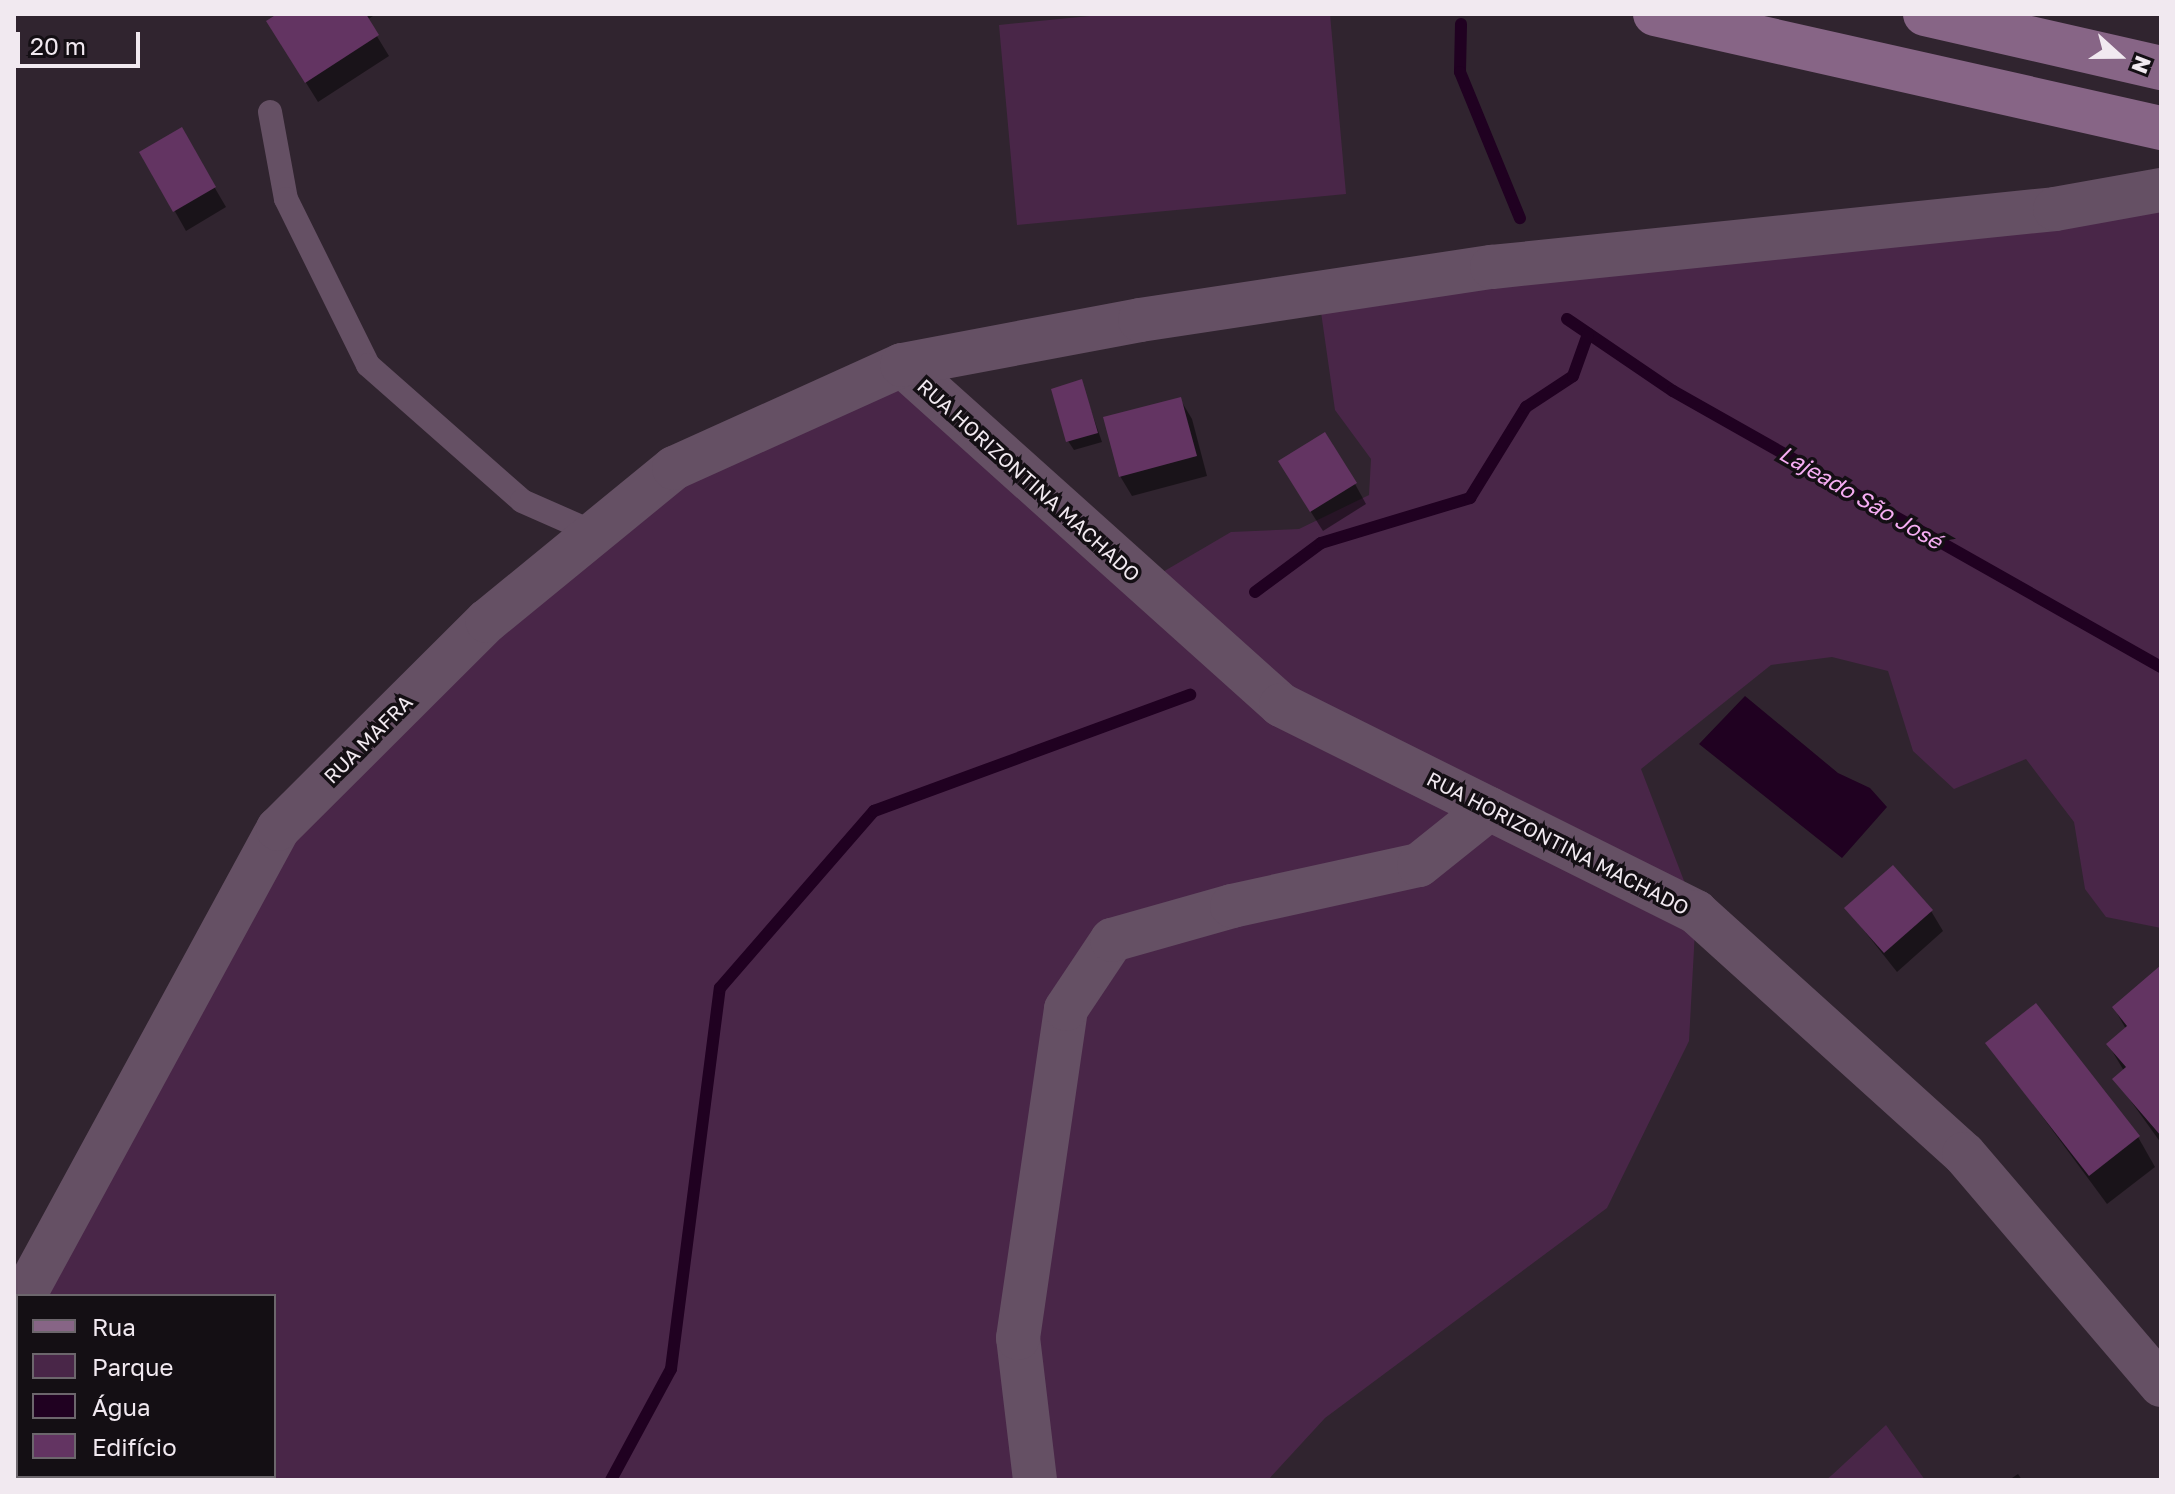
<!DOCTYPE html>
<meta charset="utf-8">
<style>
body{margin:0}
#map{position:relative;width:2175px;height:1494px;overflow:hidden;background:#30242f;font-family:"Golos Text",sans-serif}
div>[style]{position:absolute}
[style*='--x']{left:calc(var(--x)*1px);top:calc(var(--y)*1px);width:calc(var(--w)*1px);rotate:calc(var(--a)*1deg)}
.green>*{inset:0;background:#492648}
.water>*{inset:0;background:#200121}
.shadow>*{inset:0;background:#0007}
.stream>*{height:12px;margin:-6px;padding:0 6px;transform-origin:6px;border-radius:6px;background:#200121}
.building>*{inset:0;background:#633462}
.lane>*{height:24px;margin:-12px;padding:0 12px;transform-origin:12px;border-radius:12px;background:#655064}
.street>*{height:44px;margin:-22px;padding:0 22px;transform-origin:22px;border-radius:22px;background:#655064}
.secondary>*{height:44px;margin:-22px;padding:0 22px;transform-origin:22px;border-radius:22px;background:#876586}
span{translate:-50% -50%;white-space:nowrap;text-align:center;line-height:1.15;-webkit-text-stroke:7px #140f14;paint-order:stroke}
.street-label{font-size:20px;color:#f1e9f0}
.water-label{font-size:22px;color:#f6adf3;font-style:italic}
.frame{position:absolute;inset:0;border:16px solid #f1e9f0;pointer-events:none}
.legend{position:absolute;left:16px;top:1294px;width:260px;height:184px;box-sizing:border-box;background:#140f14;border:2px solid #6c666c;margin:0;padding:10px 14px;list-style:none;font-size:24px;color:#f1e9f0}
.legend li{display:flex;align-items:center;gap:16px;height:40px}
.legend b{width:40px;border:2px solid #6c666c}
.north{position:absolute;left:2079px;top:16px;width:80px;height:80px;-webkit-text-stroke:6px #140f14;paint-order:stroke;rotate:111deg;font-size:22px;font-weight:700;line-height:32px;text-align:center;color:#f1e9f0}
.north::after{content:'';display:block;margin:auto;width:28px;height:36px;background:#f1e9f0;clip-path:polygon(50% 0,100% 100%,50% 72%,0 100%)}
.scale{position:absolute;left:16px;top:32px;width:124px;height:36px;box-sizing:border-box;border:4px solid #f1e9f0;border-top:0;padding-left:10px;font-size:24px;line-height:28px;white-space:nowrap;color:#f1e9f0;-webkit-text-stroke:6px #140f14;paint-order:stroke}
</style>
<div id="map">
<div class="green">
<i style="clip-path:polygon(1110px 14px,1330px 14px,1346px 194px,1017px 225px,999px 25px)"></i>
<i style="clip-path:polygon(2161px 193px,2161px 928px,2106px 917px,2085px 889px,2074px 822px,2026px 759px,1954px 789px,1913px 751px,1888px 671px,1832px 657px,1771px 665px,1641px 769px,1696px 912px,1689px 1041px,1607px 1208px,1325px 1418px,1268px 1480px,14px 1480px,18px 1308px,18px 1476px,274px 1476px,274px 1296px,24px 1296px,278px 829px,674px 468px,902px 365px,1144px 583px,1231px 532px,1299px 529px,1369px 495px,1371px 459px,1335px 410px,1318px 291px)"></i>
<i style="clip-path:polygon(1886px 1425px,1925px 1480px,1826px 1480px,1832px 1475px)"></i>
</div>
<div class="water">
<i style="clip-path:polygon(1745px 696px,1838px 773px,1870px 788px,1887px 807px,1842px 858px,1699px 744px)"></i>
</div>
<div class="shadow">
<i style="clip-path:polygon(281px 14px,376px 14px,367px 20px,389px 56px,318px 102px,280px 41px)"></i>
<i style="clip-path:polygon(181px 130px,226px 207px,186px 231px,142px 153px)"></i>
<i style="clip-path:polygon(1081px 382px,1102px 442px,1074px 450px,1068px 441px)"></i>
<i style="clip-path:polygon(1180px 399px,1192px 419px,1207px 476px,1132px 496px,1120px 476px)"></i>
<i style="clip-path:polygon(1292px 482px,1355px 484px,1366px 504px,1323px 531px)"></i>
<i style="clip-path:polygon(1847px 909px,1931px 911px,1943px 931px,1897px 972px)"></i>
<i style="clip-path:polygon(2161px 967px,2161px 1143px,2115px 1079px,2124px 1071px,2108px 1044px,2126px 1029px,2114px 1008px)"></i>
<i style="clip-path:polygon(1988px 1043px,2138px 1137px,2155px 1167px,2107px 1204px)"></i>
<i style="clip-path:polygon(2018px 1474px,2022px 1480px,2009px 1480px)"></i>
</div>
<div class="stream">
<i style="--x:1461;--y:24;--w:48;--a:91.2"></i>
<i style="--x:1460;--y:72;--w:158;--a:67.7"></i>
<i style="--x:1567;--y:319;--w:128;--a:34.2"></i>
<i style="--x:1673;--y:391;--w:561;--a:29.49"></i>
<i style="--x:1255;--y:592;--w:82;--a:-36.6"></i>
<i style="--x:1321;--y:543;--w:156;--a:-16.8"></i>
<i style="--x:1470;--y:498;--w:107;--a:-58.4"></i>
<i style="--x:1526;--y:407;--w:56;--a:-33.4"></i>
<i style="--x:1573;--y:376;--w:45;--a:-70.3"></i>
<i style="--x:611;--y:1480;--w:126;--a:-61.6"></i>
<i style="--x:671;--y:1369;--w:384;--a:-82.7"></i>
<i style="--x:720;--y:988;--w:235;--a:-49"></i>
<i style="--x:874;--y:811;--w:337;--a:-20.2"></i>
</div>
<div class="building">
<i style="clip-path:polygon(277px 14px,366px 14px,379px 35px,305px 83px,266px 21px)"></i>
<i style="clip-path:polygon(182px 127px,216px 187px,173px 212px,139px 152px)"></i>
<i style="clip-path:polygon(1082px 379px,1098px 433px,1066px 442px,1051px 389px)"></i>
<i style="clip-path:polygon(1181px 397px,1197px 456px,1119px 477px,1103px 417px)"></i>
<i style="clip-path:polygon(1325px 432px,1357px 483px,1310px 512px,1278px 461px)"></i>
<i style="clip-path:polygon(1893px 865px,1933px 910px,1884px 953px,1844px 908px)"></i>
<i style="clip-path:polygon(2161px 965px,2161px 1136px,2112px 1079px,2126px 1067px,2106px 1044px,2127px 1026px,2112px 1007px)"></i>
<i style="clip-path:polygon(2036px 1003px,2140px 1136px,2089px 1176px,1985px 1043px)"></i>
</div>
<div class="lane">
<i style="--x:270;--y:112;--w:88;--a:79.6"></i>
<i style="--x:286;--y:199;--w:185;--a:63.7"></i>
<i style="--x:368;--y:365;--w:205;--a:41.4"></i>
<i style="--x:522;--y:501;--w:80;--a:23.7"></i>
</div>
<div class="street">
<i style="--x:902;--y:365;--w:509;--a:41.9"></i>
<i style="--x:1281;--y:705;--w:464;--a:26.5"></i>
<i style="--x:1696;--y:912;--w:361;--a:42.1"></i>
<i style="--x:1964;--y:1154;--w:304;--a:49.5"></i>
<i style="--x:24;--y:1296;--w:532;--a:-61.46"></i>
<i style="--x:278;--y:829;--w:295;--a:-44.9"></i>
<i style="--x:487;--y:621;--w:242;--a:-39.3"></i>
<i style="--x:674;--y:468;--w:250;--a:-24.3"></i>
<i style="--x:902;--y:365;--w:242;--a:-10.7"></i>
<i style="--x:1140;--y:320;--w:356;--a:-8.6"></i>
<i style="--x:1492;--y:267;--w:566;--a:-5.88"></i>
<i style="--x:2055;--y:209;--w:108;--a:-10.2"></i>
<i style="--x:1035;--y:1480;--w:143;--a:-96.8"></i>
<i style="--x:1018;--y:1338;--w:332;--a:-81.7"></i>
<i style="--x:1066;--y:1009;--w:83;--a:-56.3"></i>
<i style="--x:1112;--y:940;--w:125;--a:-15.8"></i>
<i style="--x:1232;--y:906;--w:191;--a:-12.4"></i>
<i style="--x:1419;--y:865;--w:90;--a:-38.7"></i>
</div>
<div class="secondary">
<i style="--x:1655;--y:14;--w:519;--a:12.7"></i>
<i style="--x:1925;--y:14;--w:242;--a:12.9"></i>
</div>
<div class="street-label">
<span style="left:1029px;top:480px;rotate:42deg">RUA HORIZONTINA MACHADO</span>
<span style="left:368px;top:739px;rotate:-45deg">RUA MAFRA</span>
<span style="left:1558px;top:843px;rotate:27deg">RUA HORIZONTINA MACHADO</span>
</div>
<div class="water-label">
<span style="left:1861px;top:497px;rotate:30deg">Lajeado São José</span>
</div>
<div class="frame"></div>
<ul class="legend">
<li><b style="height:10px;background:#876586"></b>Rua</li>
<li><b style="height:22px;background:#492648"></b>Parque</li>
<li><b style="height:22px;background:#200121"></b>Água</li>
<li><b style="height:22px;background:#633462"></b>Edifício</li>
</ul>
<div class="north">N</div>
<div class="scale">20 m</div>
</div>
